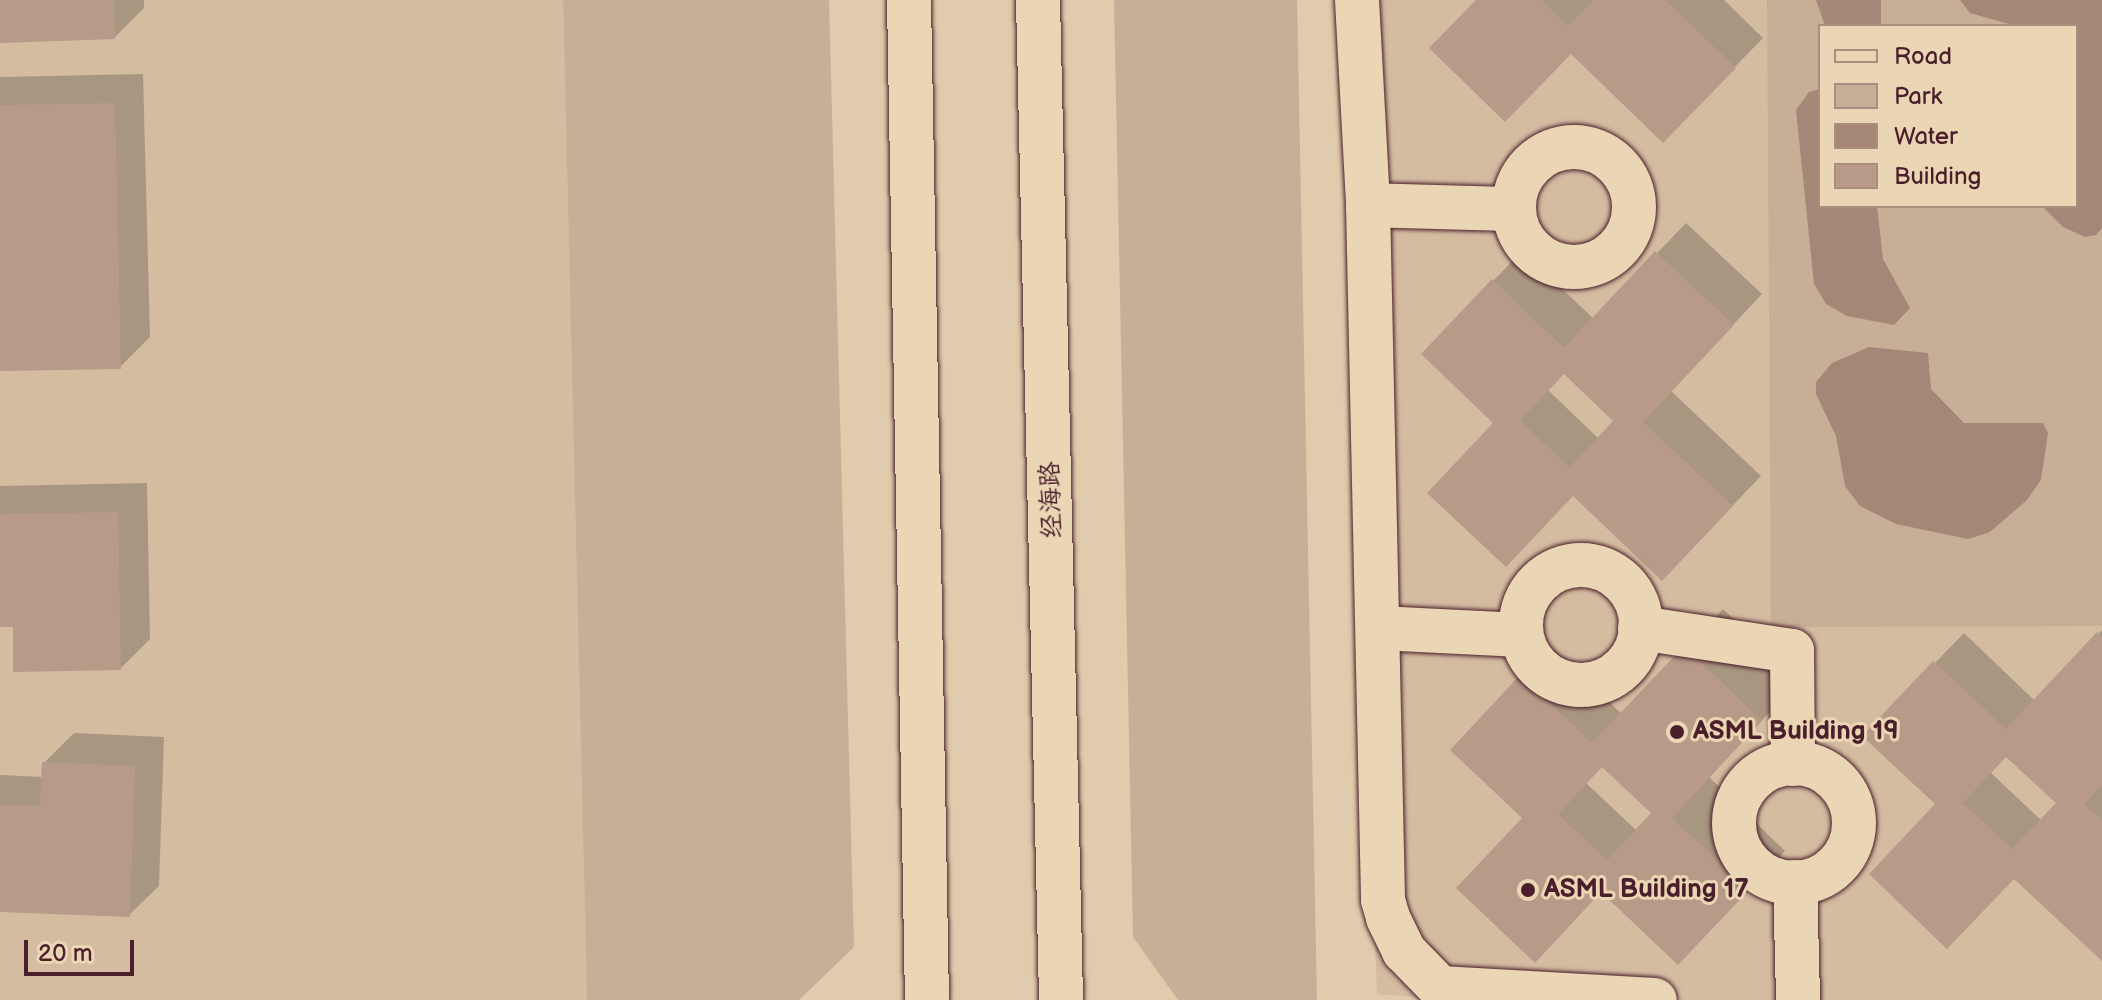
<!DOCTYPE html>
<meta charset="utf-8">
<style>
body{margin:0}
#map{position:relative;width:2102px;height:1000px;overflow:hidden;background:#e0cbac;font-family:"Balsamiq Sans","LXGW WenKai TC",sans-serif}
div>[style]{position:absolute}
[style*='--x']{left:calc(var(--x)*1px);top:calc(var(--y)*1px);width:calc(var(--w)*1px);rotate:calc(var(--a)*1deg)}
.built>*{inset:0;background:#d4bca1}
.green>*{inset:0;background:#c7ae96}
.water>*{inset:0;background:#a58778}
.shadow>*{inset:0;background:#0003}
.building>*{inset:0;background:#b79a88}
.roads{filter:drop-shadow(0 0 2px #4a1f2b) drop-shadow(0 0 2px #4a1f2b)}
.minor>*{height:44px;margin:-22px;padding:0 22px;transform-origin:22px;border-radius:22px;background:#ead6b4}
.minor>.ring{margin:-22px;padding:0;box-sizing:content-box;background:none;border:44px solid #ead6b4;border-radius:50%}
.major>*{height:44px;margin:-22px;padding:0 22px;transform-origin:22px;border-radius:22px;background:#ead6b4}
.dots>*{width:22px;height:22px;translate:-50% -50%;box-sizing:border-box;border:4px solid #ead6b4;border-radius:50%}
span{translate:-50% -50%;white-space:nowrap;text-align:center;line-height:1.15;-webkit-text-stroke:6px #ead6b4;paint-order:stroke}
.street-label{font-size:26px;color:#4a1f2b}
.poi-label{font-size:26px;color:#4a1f2b;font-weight:700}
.left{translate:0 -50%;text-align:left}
.legend{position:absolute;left:1818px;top:24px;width:260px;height:184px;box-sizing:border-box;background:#ead6b4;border:2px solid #aa8d7d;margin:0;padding:10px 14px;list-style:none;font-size:24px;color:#4a1f2b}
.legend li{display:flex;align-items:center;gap:16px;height:40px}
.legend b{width:40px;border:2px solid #aa8d7d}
.scale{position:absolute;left:24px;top:940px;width:110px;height:36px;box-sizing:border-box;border:4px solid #4a1f2b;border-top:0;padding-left:10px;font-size:24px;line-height:28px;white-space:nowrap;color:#4a1f2b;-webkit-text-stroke:6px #ead6b4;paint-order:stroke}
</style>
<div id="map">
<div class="built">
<i style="clip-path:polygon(0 0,563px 0,587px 1000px,0 1000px)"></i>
<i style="clip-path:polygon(evenodd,1338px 0,2102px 0,2102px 1000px,1452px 1000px,1377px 994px,1338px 0,1820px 26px,2076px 26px,2076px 206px,1820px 206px,1820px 26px)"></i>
</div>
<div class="green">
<i style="clip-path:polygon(563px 0,829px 0,854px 947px,799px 1000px,587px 1000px)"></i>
<i style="clip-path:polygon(1114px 0,1297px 0,1317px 1000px,1178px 1000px,1133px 937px)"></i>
<i style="clip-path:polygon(evenodd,1767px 0,2102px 0,2102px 626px,1771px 627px,1767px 0,1820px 26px,2076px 26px,2076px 206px,1820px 206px,1820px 26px)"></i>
</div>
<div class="water">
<i style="clip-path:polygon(1816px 0,1881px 0,1881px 26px,1825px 26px)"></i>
<i style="clip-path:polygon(1960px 0,2102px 0,2102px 228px,2096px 235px,2085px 237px,2063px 227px,2042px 206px,2076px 206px,2076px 26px,2016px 26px,1970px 13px)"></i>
<i style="clip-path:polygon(1820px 89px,1820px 206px,1877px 206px,1883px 259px,1910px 308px,1894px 325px,1847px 316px,1826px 304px,1814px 284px,1796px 110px,1809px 92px)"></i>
<i style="clip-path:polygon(1869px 347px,1928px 353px,1931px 389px,1964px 423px,2043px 423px,2048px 433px,2041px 480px,2027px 500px,1990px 532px,1968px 539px,1896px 524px,1860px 506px,1845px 486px,1836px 436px,1816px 394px,1816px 382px,1832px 363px)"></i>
</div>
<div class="shadow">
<i style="clip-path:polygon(0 0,144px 0,144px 8px,115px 37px,0 41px)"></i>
<i style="clip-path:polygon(1479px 0,1724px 0,1763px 38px,1692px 111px)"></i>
<i style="clip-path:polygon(143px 74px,150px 337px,120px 367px,0 369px,0 77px)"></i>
<i style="clip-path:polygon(evenodd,1686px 223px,1762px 294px,1671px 391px,1761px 476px,1691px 549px,1496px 422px,1493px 281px,1522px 251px,1594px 319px,1686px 223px,1565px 372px,1616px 421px,1599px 439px,1548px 390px,1565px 372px)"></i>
<i style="clip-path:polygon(147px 483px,150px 639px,121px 668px,15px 625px,0 625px,0 486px)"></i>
<i style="clip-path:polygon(evenodd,1723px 609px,1799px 681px,1709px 777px,1785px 851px,1716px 924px,1525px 818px,1521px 676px,1551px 647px,1622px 714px,1723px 609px,1603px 765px,1654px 813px,1637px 831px,1586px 783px,1603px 765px)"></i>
<i style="clip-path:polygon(evenodd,2102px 630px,2102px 958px,1938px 804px,1935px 663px,1964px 633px,2035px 701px,2102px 630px,2007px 755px,2059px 803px,2042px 821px,1990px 772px,2007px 755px)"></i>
<i style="clip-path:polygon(74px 733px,164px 737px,159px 886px,129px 915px,0 910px,0 775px,44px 777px,44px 763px)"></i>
</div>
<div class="building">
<i style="clip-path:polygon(0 0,114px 0,115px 39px,0 43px)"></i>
<i style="clip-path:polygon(1476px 0,1542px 0,1568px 25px,1593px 0,1665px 0,1736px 68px,1663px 143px,1571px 54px,1505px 122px,1429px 48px)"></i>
<i style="clip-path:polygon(115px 103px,121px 369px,0 371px,0 105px)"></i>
<i style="clip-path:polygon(evenodd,1655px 251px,1734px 325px,1643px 422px,1733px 506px,1662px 581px,1573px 496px,1506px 567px,1427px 493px,1493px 423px,1421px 354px,1492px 279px,1564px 348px,1655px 251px,1564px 374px,1613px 421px,1570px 467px,1520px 421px,1564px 374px)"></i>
<i style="clip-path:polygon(118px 512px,121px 670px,13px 672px,13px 627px,0 627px,0 514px)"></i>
<i style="clip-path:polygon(evenodd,2097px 632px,2102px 637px,2102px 785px,2084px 804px,2102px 820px,2102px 961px,2014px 879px,1947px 949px,1869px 874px,1935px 804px,1862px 736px,1933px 661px,2006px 729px,2097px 632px,2006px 757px,2056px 803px,2012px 849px,1963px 803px,2006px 757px)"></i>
<i style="clip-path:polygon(evenodd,1684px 646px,1762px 721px,1672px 818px,1749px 890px,1678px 965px,1601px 892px,1535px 963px,1456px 888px,1522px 818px,1450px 750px,1520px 675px,1592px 743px,1684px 646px,1602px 767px,1651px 813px,1607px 860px,1558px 814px,1602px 767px)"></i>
<i style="clip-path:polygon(42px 762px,135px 766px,130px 917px,0 912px,0 805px,40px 806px)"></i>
</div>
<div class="roads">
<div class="minor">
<i style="--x:1357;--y:0;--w:205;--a:86.9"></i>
<i style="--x:1368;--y:205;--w:695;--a:88.76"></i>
<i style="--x:1383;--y:900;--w:19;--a:74"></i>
<i style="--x:1388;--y:918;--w:37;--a:64"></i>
<i style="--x:1404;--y:951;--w:52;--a:45.8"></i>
<i style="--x:1440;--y:988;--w:215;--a:3.2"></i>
<i class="ring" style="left:1514px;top:147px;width:76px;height:76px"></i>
<i style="--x:1368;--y:205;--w:146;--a:1.6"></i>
<i class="ring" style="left:1521px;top:565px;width:76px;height:76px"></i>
<i style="--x:1379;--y:628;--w:142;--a:2.8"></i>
<i style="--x:1640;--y:628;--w:154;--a:8.6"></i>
<i style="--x:1792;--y:651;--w:113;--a:89.5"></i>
<i class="ring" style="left:1734px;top:763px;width:76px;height:76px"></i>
<i style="--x:1795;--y:882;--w:118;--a:88.5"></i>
</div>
<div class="major">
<i style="--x:909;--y:0;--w:1000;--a:88.97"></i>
<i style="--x:1038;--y:0;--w:1000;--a:88.68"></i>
</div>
</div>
<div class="dots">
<i style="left:1677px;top:732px;background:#4a1f2b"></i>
<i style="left:1528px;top:890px;background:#4a1f2b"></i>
</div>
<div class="street-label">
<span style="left:1052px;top:500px;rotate:-92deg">经海路</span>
</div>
<div class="poi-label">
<span class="left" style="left:1693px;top:732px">ASML Building 19</span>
<span class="left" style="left:1544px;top:890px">ASML Building 17</span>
</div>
<ul class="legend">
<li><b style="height:10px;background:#ead6b4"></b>Road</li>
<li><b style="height:22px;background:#c7ae96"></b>Park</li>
<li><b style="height:22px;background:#a58778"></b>Water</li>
<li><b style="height:22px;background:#b79a88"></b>Building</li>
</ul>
<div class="scale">20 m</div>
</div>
